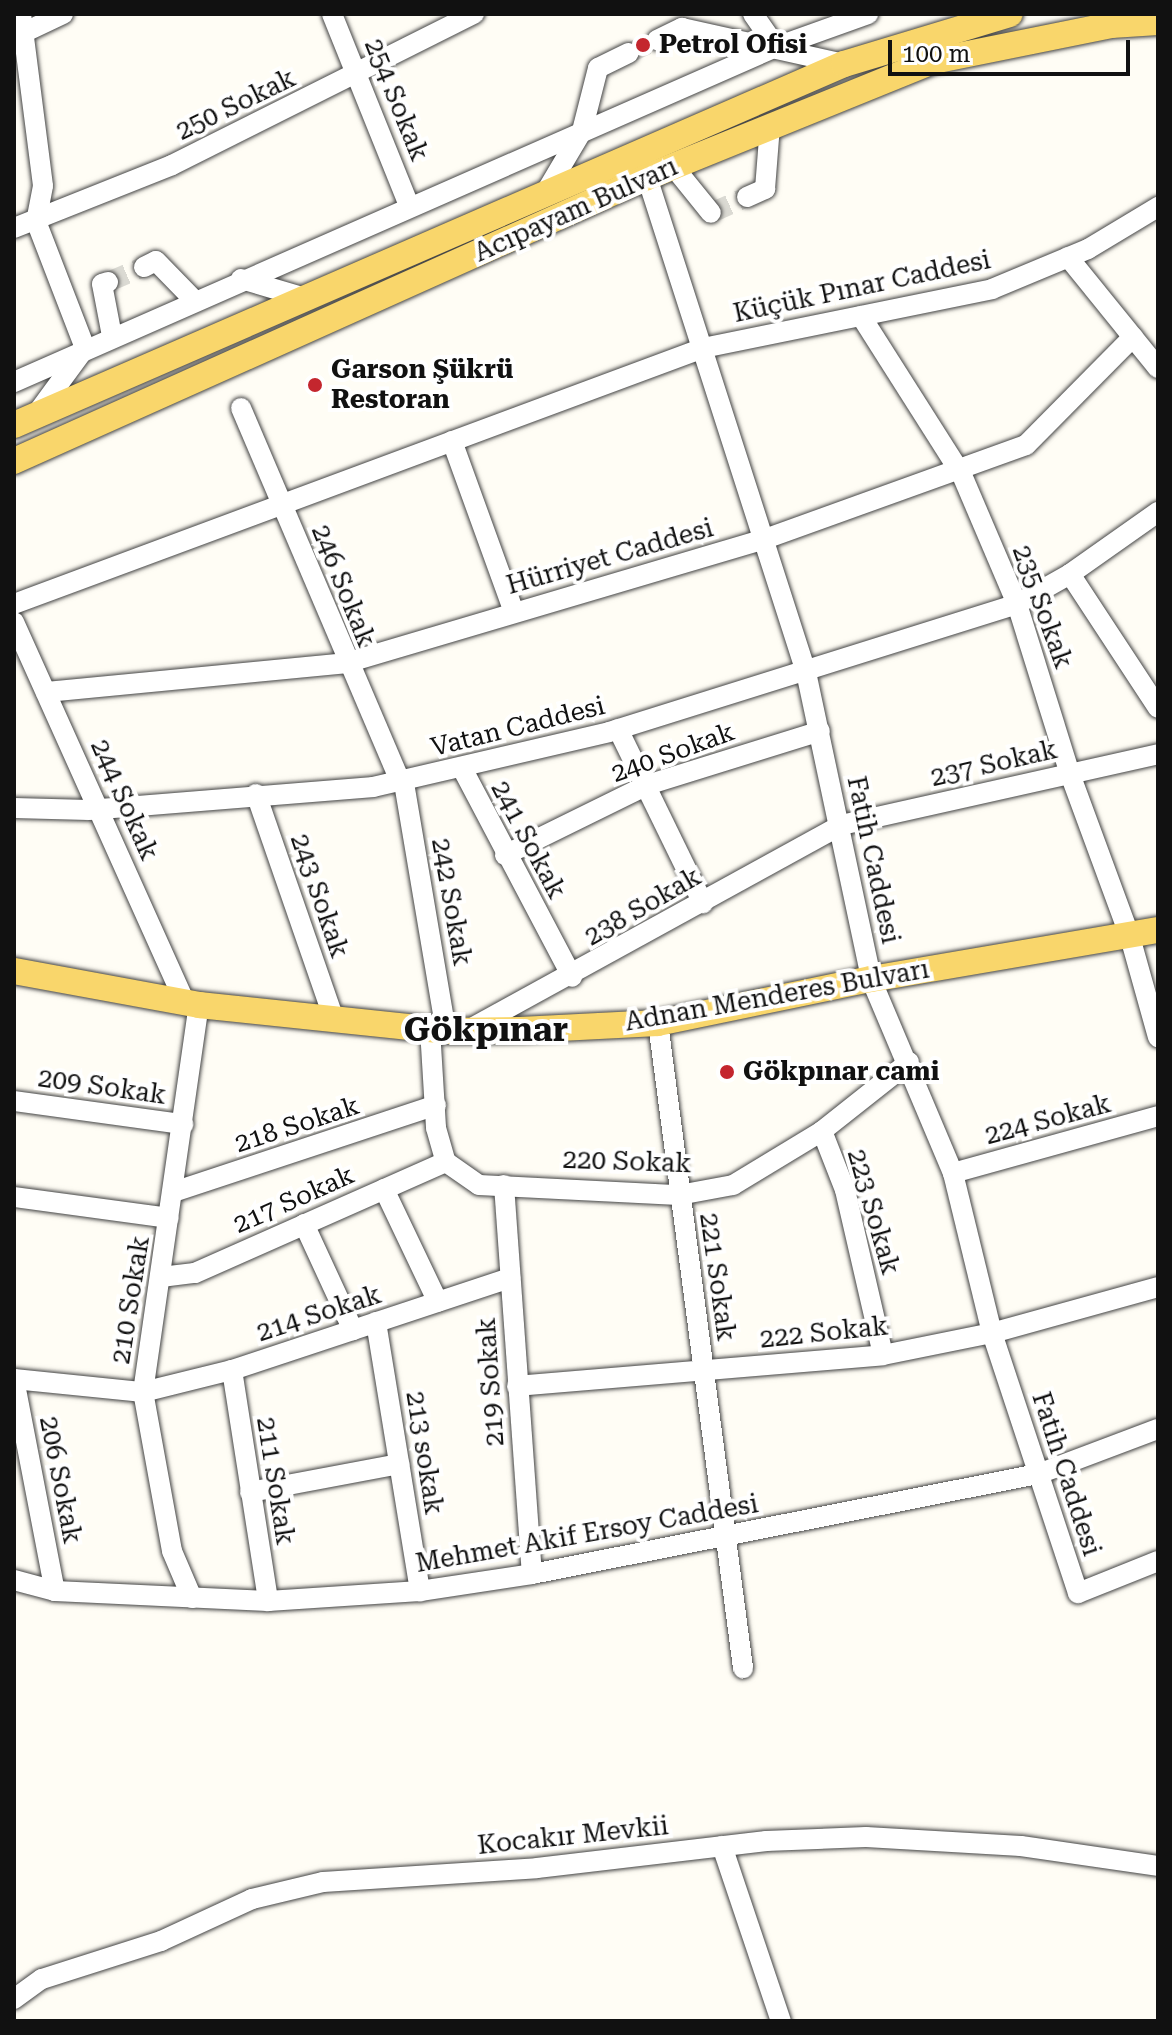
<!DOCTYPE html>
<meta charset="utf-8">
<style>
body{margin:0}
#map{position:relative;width:1172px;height:2035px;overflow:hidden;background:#fffdf5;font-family:"Roboto Serif",serif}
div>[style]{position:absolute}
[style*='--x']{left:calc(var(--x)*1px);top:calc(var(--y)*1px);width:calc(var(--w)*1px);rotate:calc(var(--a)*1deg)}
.minor-tunnel>*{height:20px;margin-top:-10px;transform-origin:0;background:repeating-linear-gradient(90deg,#dbdad3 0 20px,transparent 0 30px)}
.roads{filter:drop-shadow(0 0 2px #444) drop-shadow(0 0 2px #444)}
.minor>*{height:20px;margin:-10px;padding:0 10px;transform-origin:10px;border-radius:10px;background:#fff}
.major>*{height:26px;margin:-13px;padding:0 13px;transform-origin:13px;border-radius:13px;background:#f9d66b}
.dots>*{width:22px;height:22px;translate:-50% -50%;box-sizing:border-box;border:4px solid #fff;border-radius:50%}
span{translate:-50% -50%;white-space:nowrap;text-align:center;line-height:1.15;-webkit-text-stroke:8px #fff;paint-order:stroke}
.poi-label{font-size:26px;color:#111;font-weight:700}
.left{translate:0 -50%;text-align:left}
.street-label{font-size:26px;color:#111}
.district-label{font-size:34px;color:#111;font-weight:700}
.frame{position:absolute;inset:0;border:16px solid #111;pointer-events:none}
.scale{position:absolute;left:888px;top:40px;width:242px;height:36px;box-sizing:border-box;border:4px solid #111;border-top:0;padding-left:10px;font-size:24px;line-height:28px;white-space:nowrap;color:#111;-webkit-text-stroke:6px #fff;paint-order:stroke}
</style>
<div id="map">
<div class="minor-tunnel">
<i style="--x:629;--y:53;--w:31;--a:-25"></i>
<i style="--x:711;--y:213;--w:39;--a:-24"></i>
<i style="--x:108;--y:282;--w:39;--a:-23"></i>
</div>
<div class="roads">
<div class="minor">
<i style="--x:21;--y:14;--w:173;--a:82.7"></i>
<i style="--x:43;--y:186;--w:36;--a:101"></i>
<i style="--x:36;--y:221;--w:136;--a:68.9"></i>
<i style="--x:85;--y:348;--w:84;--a:126.3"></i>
<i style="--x:332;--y:14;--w:207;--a:68.1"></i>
<i style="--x:753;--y:14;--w:40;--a:55.1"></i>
<i style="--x:25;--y:32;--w:42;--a:-25.3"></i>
<i style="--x:657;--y:40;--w:28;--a:-26"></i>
<i style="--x:682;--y:28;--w:166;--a:12.5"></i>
<i style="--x:673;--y:166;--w:60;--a:51"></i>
<i style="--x:647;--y:177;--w:520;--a:72.19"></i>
<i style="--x:806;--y:672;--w:314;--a:78"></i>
<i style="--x:871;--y:979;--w:211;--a:67.1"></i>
<i style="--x:953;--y:1173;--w:165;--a:76.3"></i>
<i style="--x:992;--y:1333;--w:274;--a:71.7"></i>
<i style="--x:1078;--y:1593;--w:86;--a:-21.8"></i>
<i style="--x:544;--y:195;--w:74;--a:-59.3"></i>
<i style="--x:582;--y:131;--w:65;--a:-75.7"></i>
<i style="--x:598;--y:68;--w:34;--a:-26"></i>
<i style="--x:747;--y:197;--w:20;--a:-24"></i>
<i style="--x:765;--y:189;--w:63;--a:-85.5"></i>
<i style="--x:14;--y:228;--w:170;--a:-21.7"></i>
<i style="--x:172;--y:165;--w:338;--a:-26.6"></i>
<i style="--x:1068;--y:257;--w:143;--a:51"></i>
<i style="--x:144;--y:267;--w:13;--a:-27"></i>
<i style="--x:156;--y:261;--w:54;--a:45.7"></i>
<i style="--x:241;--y:279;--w:71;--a:16.4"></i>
<i style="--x:108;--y:282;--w:6;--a:162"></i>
<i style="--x:102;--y:284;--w:53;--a:79.1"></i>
<i style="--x:861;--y:316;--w:188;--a:57.6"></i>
<i style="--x:962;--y:475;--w:140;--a:66.9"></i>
<i style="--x:1017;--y:604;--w:178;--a:72.7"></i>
<i style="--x:1070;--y:774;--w:174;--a:69.8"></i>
<i style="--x:1130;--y:937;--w:104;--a:74.4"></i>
<i style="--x:14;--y:382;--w:832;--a:-23.73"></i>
<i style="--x:776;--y:47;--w:98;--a:-19.7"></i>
<i style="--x:241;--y:408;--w:408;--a:66.9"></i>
<i style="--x:452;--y:441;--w:182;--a:70.1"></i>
<i style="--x:1070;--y:574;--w:160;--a:56.7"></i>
<i style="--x:14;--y:604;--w:735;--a:-20.38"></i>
<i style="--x:703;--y:348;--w:295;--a:-11.5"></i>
<i style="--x:992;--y:289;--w:104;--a:-22.6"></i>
<i style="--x:1088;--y:249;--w:82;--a:-31"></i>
<i style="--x:14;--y:622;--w:414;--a:65.8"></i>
<i style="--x:46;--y:692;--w:301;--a:-5.5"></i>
<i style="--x:346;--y:663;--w:437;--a:-16.5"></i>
<i style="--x:765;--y:539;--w:277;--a:-19.8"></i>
<i style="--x:1026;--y:445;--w:152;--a:-45.3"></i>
<i style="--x:618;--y:729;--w:194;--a:64"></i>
<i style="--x:462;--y:768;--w:236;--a:62.2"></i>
<i style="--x:404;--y:783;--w:252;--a:80.4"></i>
<i style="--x:256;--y:794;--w:235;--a:70.9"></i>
<i style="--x:14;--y:808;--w:75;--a:1.5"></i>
<i style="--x:89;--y:810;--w:285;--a:-4.6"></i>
<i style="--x:373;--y:787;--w:242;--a:-13.1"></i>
<i style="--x:609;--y:732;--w:428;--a:-17.4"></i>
<i style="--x:1017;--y:604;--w:61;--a:-29.5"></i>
<i style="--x:1070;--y:574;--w:108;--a:-35.2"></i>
<i style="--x:505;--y:855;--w:158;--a:-26.2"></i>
<i style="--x:647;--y:785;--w:181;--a:-17.3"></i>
<i style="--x:658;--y:1023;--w:651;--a:82.49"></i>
<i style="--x:430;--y:1029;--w:99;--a:86.5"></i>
<i style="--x:436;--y:1128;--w:35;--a:74"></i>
<i style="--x:446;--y:1162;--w:40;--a:34.9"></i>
<i style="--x:479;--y:1185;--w:200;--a:2.9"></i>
<i style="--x:679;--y:1195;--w:55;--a:-10.5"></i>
<i style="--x:733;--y:1185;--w:104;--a:-31.2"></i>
<i style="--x:822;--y:1131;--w:111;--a:-38.4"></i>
<i style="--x:470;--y:1029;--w:423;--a:-28.8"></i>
<i style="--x:841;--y:825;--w:325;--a:-12.6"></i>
<i style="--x:14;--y:1101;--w:171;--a:7.8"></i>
<i style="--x:822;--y:1131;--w:63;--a:68.7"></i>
<i style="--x:845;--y:1190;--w:169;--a:77"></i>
<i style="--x:953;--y:1173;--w:213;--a:-15.5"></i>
<i style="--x:504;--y:1185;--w:390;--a:85.9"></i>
<i style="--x:384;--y:1189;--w:125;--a:64.5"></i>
<i style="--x:173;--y:1192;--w:277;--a:-18.3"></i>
<i style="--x:14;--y:1197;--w:156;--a:7.7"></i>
<i style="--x:304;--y:1224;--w:117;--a:65.2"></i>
<i style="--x:161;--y:1277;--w:34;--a:-7"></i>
<i style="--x:195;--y:1273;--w:274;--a:-23.9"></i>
<i style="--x:376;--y:1322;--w:273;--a:80.7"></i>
<i style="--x:232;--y:1370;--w:234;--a:81.1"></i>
<i style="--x:14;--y:1379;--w:130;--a:5.8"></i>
<i style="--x:143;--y:1392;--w:92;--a:-13.9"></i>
<i style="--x:232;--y:1370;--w:293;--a:-18.3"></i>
<i style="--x:14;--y:1379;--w:216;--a:79.1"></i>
<i style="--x:517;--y:1386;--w:367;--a:-4.8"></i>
<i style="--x:883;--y:1355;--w:111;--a:-11.4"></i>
<i style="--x:992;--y:1333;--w:172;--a:-15.5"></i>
<i style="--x:250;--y:1492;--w:152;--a:-10.6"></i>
<i style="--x:14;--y:1580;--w:42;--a:15"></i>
<i style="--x:55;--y:1591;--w:213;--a:2.7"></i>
<i style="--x:268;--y:1601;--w:152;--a:-3.8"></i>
<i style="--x:420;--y:1591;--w:113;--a:-8.6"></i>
<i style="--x:532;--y:1574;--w:516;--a:-11.18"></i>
<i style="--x:1038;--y:1474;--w:128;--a:-20.6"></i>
<i style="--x:192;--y:1598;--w:51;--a:-113.1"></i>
<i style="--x:172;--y:1551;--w:162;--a:-100.3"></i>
<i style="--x:143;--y:1392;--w:391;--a:-81.8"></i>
<i style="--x:722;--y:1846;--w:185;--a:71.4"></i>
<i style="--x:14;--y:1999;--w:34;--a:-36"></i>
<i style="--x:42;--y:1979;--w:125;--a:-17.7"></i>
<i style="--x:161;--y:1941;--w:100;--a:-24.8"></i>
<i style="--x:252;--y:1899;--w:73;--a:-13.5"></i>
<i style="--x:323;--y:1882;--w:214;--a:-3.7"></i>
<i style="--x:537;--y:1868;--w:231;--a:-6.7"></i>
<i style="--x:766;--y:1841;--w:100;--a:-2.3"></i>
<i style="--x:866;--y:1837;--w:155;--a:3.3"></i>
<i style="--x:1021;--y:1846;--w:138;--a:8.3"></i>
</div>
<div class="major">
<i style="--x:14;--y:425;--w:905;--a:-23.51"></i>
<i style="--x:844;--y:64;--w:173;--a:-16.8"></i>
<i style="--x:14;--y:461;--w:694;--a:-24.16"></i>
<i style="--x:647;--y:177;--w:309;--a:-22.1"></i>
<i style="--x:933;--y:61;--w:182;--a:-11.4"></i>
<i style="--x:1111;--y:25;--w:47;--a:-3.7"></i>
<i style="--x:14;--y:971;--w:188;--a:10.4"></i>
<i style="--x:199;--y:1005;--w:248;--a:6"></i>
<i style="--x:446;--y:1031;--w:74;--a:-0.8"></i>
<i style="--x:520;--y:1030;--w:138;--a:-2.9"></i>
<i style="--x:658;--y:1023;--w:217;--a:-11.7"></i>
<i style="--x:871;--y:979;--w:291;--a:-9.7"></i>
</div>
</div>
<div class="dots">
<i style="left:643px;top:45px;background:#c4262e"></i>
<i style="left:315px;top:385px;background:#c4262e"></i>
<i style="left:727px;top:1072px;background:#c4262e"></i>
</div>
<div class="poi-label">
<span class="left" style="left:659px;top:45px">Petrol Ofisi</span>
<span class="left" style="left:331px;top:385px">Garson Şükrü<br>Restoran</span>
<span class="left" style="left:743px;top:1072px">Gökpınar cami</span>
</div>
<div class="street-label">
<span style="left:396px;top:100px;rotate:68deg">254 Sokak</span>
<span style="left:236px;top:105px;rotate:-26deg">250 Sokak</span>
<span style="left:576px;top:210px;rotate:-24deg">Acıpayam Bulvarı</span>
<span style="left:862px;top:287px;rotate:-12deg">Küçük Pınar Caddesi</span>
<span style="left:610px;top:557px;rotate:-16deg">Hürriyet Caddesi</span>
<span style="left:343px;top:586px;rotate:68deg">246 Sokak</span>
<span style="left:1042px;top:607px;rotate:70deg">235 Sokak</span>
<span style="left:518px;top:727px;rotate:-14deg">Vatan Caddesi</span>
<span style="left:673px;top:753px;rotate:-20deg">240 Sokak</span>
<span style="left:994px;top:764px;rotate:-13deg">237 Sokak</span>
<span style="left:124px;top:800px;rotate:66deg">244 Sokak</span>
<span style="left:528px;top:840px;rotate:62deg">241 Sokak</span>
<span style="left:873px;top:860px;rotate:78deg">Fatih Caddesi</span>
<span style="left:319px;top:896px;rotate:71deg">243 Sokak</span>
<span style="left:451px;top:902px;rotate:80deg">242 Sokak</span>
<span style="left:643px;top:907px;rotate:-30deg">238 Sokak</span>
<span style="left:777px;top:996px;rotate:-10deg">Adnan Menderes Bulvarı</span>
<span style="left:102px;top:1087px;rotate:8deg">209 Sokak</span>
<span style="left:1048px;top:1120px;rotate:-15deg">224 Sokak</span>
<span style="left:297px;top:1125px;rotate:-18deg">218 Sokak</span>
<span style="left:627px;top:1162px;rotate:2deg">220 Sokak</span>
<span style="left:294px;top:1200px;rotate:-24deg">217 Sokak</span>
<span style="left:873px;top:1212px;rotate:74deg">223 Sokak</span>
<span style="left:717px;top:1277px;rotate:82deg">221 Sokak</span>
<span style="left:131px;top:1300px;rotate:-81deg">210 Sokak</span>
<span style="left:319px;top:1314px;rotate:-18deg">214 Sokak</span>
<span style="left:824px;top:1333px;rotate:-6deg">222 Sokak</span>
<span style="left:491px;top:1382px;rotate:-94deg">219 Sokak</span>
<span style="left:424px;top:1453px;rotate:81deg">213 sokak</span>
<span style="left:1066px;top:1474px;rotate:72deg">Fatih Caddesi</span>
<span style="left:60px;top:1480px;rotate:79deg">206 Sokak</span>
<span style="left:275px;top:1481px;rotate:81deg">211 Sokak</span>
<span style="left:587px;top:1534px;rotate:-10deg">Mehmet Akif Ersoy Caddesi</span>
<span style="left:573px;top:1836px;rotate:-6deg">Kocakır Mevkii</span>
</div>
<div class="district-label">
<span style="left:486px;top:1030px">Gökpınar</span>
</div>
<div class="frame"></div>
<div class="scale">100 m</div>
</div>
